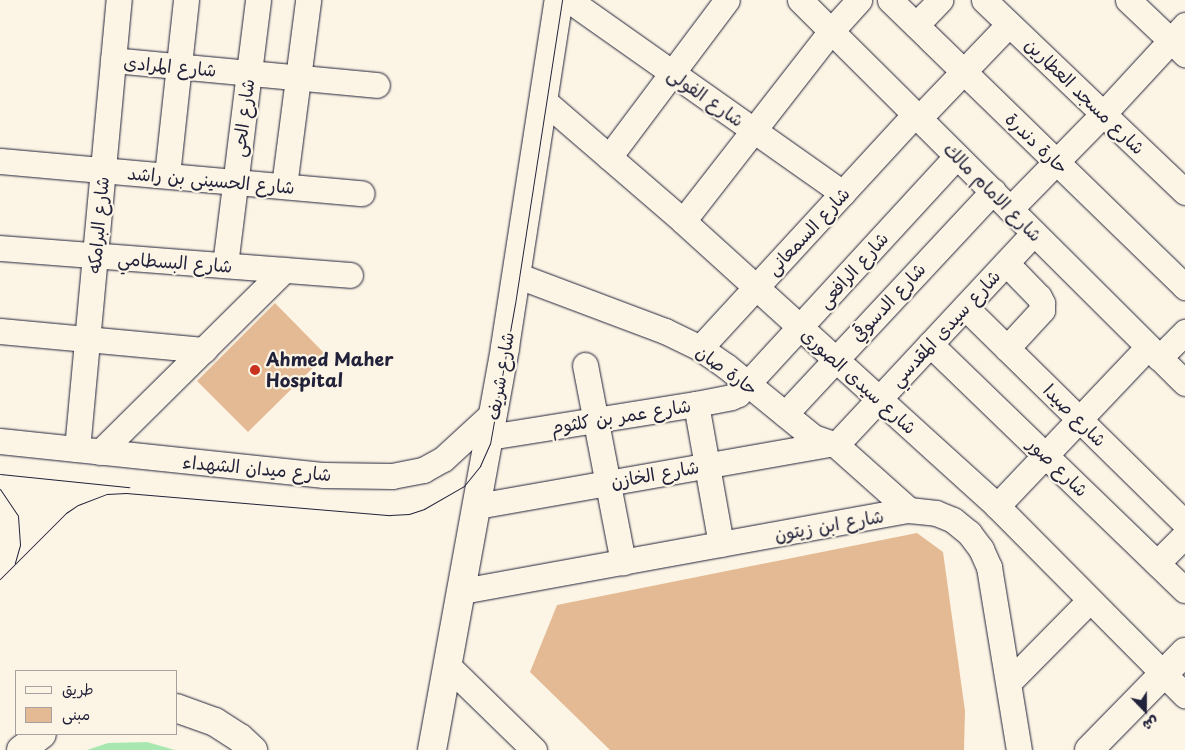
<!DOCTYPE html>
<meta charset="utf-8">
<style>
body{margin:0}
#map{position:relative;width:1185px;height:750px;overflow:hidden;background:#fcf5e5;font-family:"Playpen Sans","Playpen Sans Arabic",sans-serif}
div>[style]{position:absolute}
[style*='--x']{left:calc(var(--x)*1px);top:calc(var(--y)*1px);width:calc(var(--w)*1px);rotate:calc(var(--a)*1deg)}
.green>*{inset:0;background:#a8e8b0}
.building>*{inset:0;background:#e4ba95}
.roads{filter:drop-shadow(0 0 1px #22223b) drop-shadow(0 0 1px #22223b)}
.minor>*{height:25px;margin:-12.5px;padding:0 12.5px;transform-origin:12.5px;border-radius:12.5px;background:#fcf5e5}
.secondary>*{height:28px;margin:-14px;padding:0 14px;transform-origin:14px;border-radius:14px;background:#fcf5e5}
.tram>*{height:1px;margin:-0.5px;padding:0 0.5px;transform-origin:0.5px;border-radius:0.5px;background:#22223b}
.dots>*{width:14px;height:14px;translate:-50% -50%;box-sizing:border-box;border:2px solid #fcf5e5;border-radius:50%}
span{translate:-50% -50%;white-space:nowrap;text-align:center;line-height:1.15;-webkit-text-stroke:4.5px #fcf5e5;paint-order:stroke}
.street-label{font-size:18px;color:#22223b}
.poi-label{font-size:18px;color:#22223b;font-weight:700}
.left{translate:0 -50%;text-align:left}
.legend{position:absolute;left:15px;top:670px;width:162px;height:65px;box-sizing:border-box;background:#fcf5e5;border:1px solid #a5a1a1;margin:0;padding:6px 9px;list-style:none;font-size:15px;color:#22223b}
.legend li{display:flex;align-items:center;gap:10px;height:25px}
.legend b{width:25px;border:1px solid #a5a1a1}
.north{position:absolute;left:1120px;top:685px;width:50px;height:50px;-webkit-text-stroke:4px #fcf5e5;paint-order:stroke;rotate:158deg;font-size:14px;font-weight:700;line-height:20px;text-align:center;color:#22223b}
.north::after{content:'';display:block;margin:auto;width:18px;height:22px;background:#22223b;clip-path:polygon(50% 0,100% 100%,50% 72%,0 100%)}
</style>
<div id="map">
<div class="green">
<i style="clip-path:polygon(147px 742px,175px 750px,87px 750px,108px 743px)"></i>
</div>
<div class="building">
<i style="clip-path:polygon(275px 303px,326px 355px,248px 432px,197px 381px)"></i>
<i style="clip-path:polygon(917px 533px,943px 552px,965px 711px,964px 750px,610px 750px,530px 672px,557px 605px)"></i>
</div>
<div class="roads">
<div class="minor">
<i style="--x:569;--y:0;--w:335;--a:35.2"></i>
<i style="--x:800;--y:0;--w:543;--a:44.85"></i>
<i style="--x:890;--y:0;--w:412;--a:44.2"></i>
<i style="--x:984;--y:0;--w:278;--a:43.7"></i>
<i style="--x:1128;--y:0;--w:79;--a:43.5"></i>
<i style="--x:916;--y:25;--w:35;--a:-46"></i>
<i style="--x:113;--y:60;--w:265;--a:5.4"></i>
<i style="--x:543;--y:100;--w:185;--a:40.8"></i>
<i style="--x:683;--y:221;--w:424;--a:42.2"></i>
<i style="--x:997;--y:506;--w:267;--a:45.2"></i>
<i style="--x:919;--y:118;--w:130;--a:-46.2"></i>
<i style="--x:609;--y:157;--w:196;--a:-53.1"></i>
<i style="--x:0;--y:161;--w:363;--a:5.1"></i>
<i style="--x:167;--y:175;--w:176;--a:-83.8"></i>
<i style="--x:284;--y:186;--w:188;--a:-82.6"></i>
<i style="--x:1010;--y:209;--w:133;--a:-45.6"></i>
<i style="--x:1103;--y:114;--w:121;--a:-47.3"></i>
<i style="--x:683;--y:221;--w:241;--a:-52.1"></i>
<i style="--x:831;--y:31;--w:42;--a:-47.9"></i>
<i style="--x:0;--y:248;--w:351;--a:4.4"></i>
<i style="--x:1006;--y:263;--w:47;--a:45.9"></i>
<i style="--x:1039;--y:297;--w:7;--a:63"></i>
<i style="--x:1042;--y:303;--w:7;--a:90"></i>
<i style="--x:1042;--y:310;--w:52;--a:132.6"></i>
<i style="--x:225;--y:265;--w:267;--a:-82.9"></i>
<i style="--x:516;--y:275;--w:159;--a:20.6"></i>
<i style="--x:665;--y:331;--w:39;--a:26"></i>
<i style="--x:700;--y:348;--w:32;--a:35"></i>
<i style="--x:726;--y:366;--w:112;--a:39.2"></i>
<i style="--x:813;--y:437;--w:24;--a:19"></i>
<i style="--x:836;--y:445;--w:98;--a:41.7"></i>
<i style="--x:965;--y:307;--w:308;--a:44.5"></i>
<i style="--x:0;--y:331;--w:205;--a:5.3"></i>
<i style="--x:930;--y:344;--w:354;--a:44"></i>
<i style="--x:700;--y:348;--w:318;--a:-47.4"></i>
<i style="--x:1159;--y:358;--w:37;--a:-45"></i>
<i style="--x:585;--y:365;--w:201;--a:79.1"></i>
<i style="--x:696;--y:404;--w:142;--a:79.9"></i>
<i style="--x:785;--y:414;--w:305;--a:-47"></i>
<i style="--x:489;--y:437;--w:210;--a:-9.1"></i>
<i style="--x:696;--y:404;--w:36;--a:-11"></i>
<i style="--x:731;--y:397;--w:8;--a:-23"></i>
<i style="--x:738;--y:394;--w:323;--a:-47.4"></i>
<i style="--x:0;--y:441;--w:326;--a:6"></i>
<i style="--x:324;--y:475;--w:68;--a:0.8"></i>
<i style="--x:392;--y:476;--w:32;--a:-11"></i>
<i style="--x:423;--y:470;--w:23;--a:-29"></i>
<i style="--x:443;--y:459;--w:68;--a:-42.6"></i>
<i style="--x:836;--y:445;--w:290;--a:-47"></i>
<i style="--x:77;--y:449;--w:451;--a:-84.7"></i>
<i style="--x:100;--y:452;--w:259;--a:-44.7"></i>
<i style="--x:477;--y:506;--w:363;--a:-10"></i>
<i style="--x:997;--y:506;--w:219;--a:-46.5"></i>
<i style="--x:1157;--y:563;--w:40;--a:-45"></i>
<i style="--x:462;--y:591;--w:454;--a:-10.3"></i>
<i style="--x:909;--y:510;--w:27;--a:6"></i>
<i style="--x:936;--y:513;--w:18;--a:22"></i>
<i style="--x:953;--y:520;--w:21;--a:39"></i>
<i style="--x:969;--y:533;--w:20;--a:53"></i>
<i style="--x:981;--y:549;--w:20;--a:66"></i>
<i style="--x:989;--y:567;--w:185;--a:80.7"></i>
<i style="--x:446;--y:664;--w:123;--a:44.3"></i>
<i style="--x:1009;--y:682;--w:115;--a:-45.4"></i>
</div>
<div class="secondary">
<i style="--x:176;--y:708;--w:41;--a:19.7"></i>
<i style="--x:215;--y:722;--w:30;--a:33"></i>
<i style="--x:240;--y:738;--w:18;--a:43"></i>
<i style="--x:21;--y:750;--w:26;--a:-37"></i>
<i style="--x:432;--y:750;--w:410;--a:-79.7"></i>
<i style="--x:505;--y:347;--w:351;--a:-81.2"></i>
<i style="--x:1089;--y:750;--w:137;--a:-45.6"></i>
</div>
</div>
<div class="tram">
<i style="--x:0;--y:474;--w:130;--a:5.8"></i>
<i style="--x:0;--y:489;--w:32;--a:56"></i>
<i style="--x:18;--y:516;--w:29;--a:86"></i>
<i style="--x:20;--y:545;--w:19;--a:106"></i>
<i style="--x:0;--y:579;--w:93;--a:-45"></i>
<i style="--x:66;--y:513;--w:14;--a:-34"></i>
<i style="--x:78;--y:505;--w:31;--a:-21"></i>
<i style="--x:107;--y:494;--w:19;--a:-3"></i>
<i style="--x:126;--y:493;--w:265;--a:4.8"></i>
<i style="--x:390;--y:515;--w:19;--a:-3"></i>
<i style="--x:409;--y:514;--w:16;--a:-18"></i>
<i style="--x:424;--y:509;--w:46;--a:-29.9"></i>
<i style="--x:464;--y:486;--w:26;--a:-51"></i>
<i style="--x:480;--y:466;--w:24;--a:-66"></i>
<i style="--x:490;--y:444;--w:142;--a:-79.9"></i>
<i style="--x:515;--y:304;--w:308;--a:-81.2"></i>
</div>
<div class="dots">
<i style="left:255px;top:370px;background:#c8321e"></i>
</div>
<div class="street-label">
<span style="left:170px;top:66px;rotate:5deg">شارع المرادى</span>
<span style="left:1085px;top:96px;rotate:44deg">شارع مسجد العطارين</span>
<span style="left:706px;top:97px;rotate:35deg">شارع الفولى</span>
<span style="left:243px;top:118px;rotate:-83deg">شارع الحى</span>
<span style="left:1037px;top:143px;rotate:44deg">حارة دندرة</span>
<span style="left:211px;top:180px;rotate:5deg">شارع الحسينى بن راشد</span>
<span style="left:993px;top:192px;rotate:45deg">شارع الامام مالك</span>
<span style="left:98px;top:225px;rotate:-85deg">شارع البرامكه</span>
<span style="left:808px;top:231px;rotate:-47deg">شارع السمعانى</span>
<span style="left:175px;top:262px;rotate:4deg">شارع البسطامي</span>
<span style="left:853px;top:270px;rotate:-48deg">شارع الرافعى</span>
<span style="left:888px;top:302px;rotate:-47deg">شارع الدسوقي</span>
<span style="left:945px;top:328px;rotate:-47deg">شارع سيدى المقدسي</span>
<span style="left:727px;top:370px;rotate:36deg">حارة صان</span>
<span style="left:500px;top:376px;rotate:-80deg">شارع شريف</span>
<span style="left:859px;top:381px;rotate:42deg">شارع سيدى الصورى</span>
<span style="left:1075px;top:415px;rotate:45deg">شارع صيدا</span>
<span style="left:621px;top:416px;rotate:-9deg">شارع عمر بن كلثوم</span>
<span style="left:1058px;top:467px;rotate:44deg">شارع صور</span>
<span style="left:257px;top:468px;rotate:5deg">شارع ميدان الشهداء</span>
<span style="left:655px;top:474px;rotate:-10deg">شارع الخازن</span>
<span style="left:829px;top:525px;rotate:-10deg">شارع ابن زيتون</span>
</div>
<div class="poi-label">
<span class="left" style="left:266px;top:370px">Ahmed Maher<br>Hospital</span>
</div>
<ul class="legend">
<li><b style="height:6px;background:#fcf5e5"></b>طريق</li>
<li><b style="height:14px;background:#e4ba95"></b>مبنى</li>
</ul>
<div class="north">ش</div>
</div>
